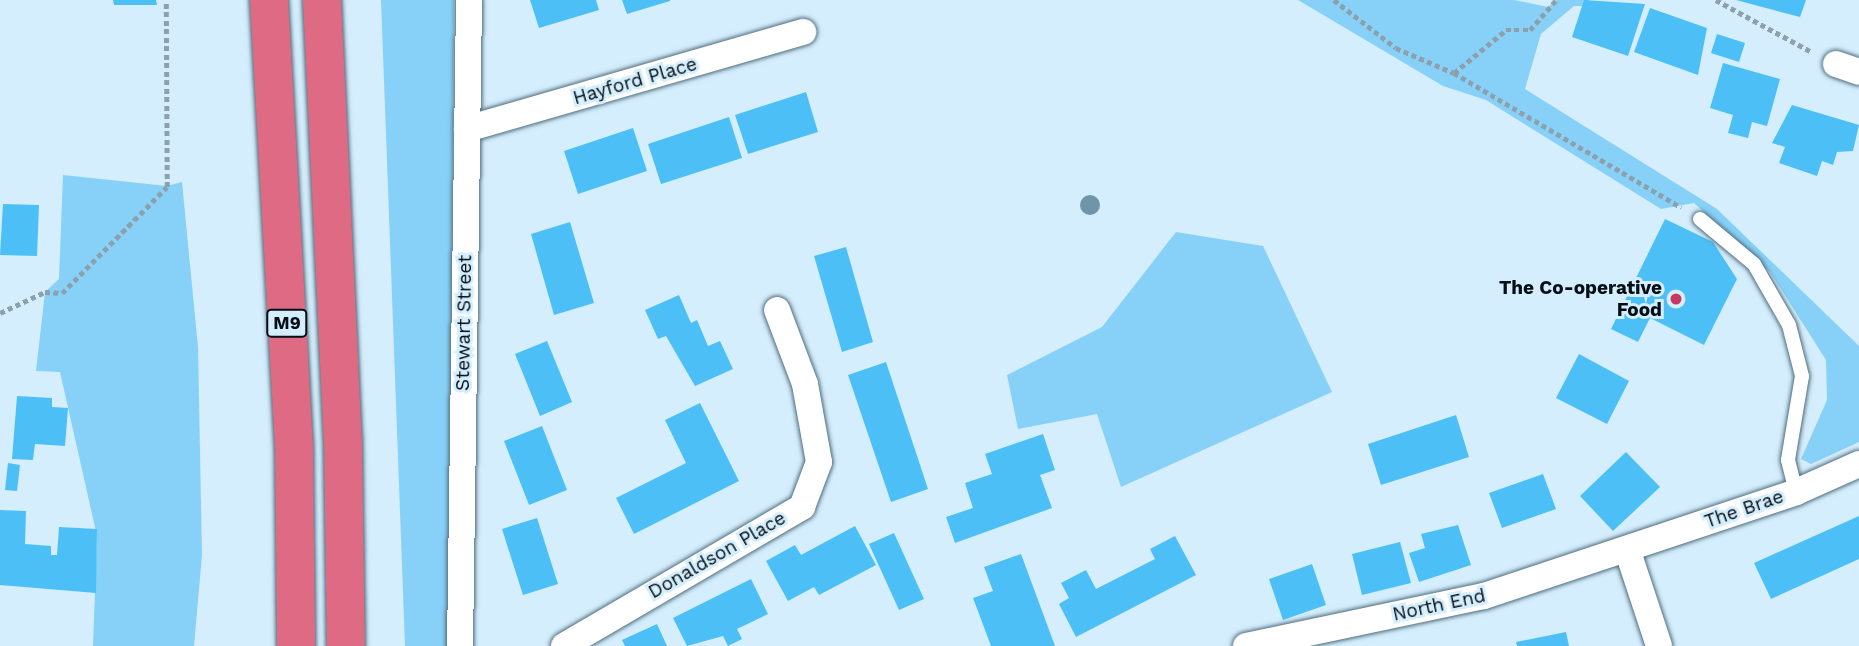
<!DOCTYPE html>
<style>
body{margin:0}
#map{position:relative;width:1859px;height:646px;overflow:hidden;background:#d4eefd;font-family:"Work Sans",sans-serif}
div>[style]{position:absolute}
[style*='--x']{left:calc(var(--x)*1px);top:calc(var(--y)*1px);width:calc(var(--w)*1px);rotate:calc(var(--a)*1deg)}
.green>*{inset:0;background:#87d1f8}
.building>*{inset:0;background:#4cc0f6}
.path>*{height:4.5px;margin-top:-2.25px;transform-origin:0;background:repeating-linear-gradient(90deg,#8ca1ad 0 5px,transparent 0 8.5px)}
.roads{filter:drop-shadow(0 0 2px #506d7d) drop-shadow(0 0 2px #506d7d)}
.service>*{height:14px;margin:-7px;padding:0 7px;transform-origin:7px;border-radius:7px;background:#fff}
.minor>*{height:26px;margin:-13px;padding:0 13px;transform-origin:13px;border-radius:13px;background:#fff}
.motorway>*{height:38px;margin:-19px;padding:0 19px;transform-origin:19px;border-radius:19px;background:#df6a83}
.trees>*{width:20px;height:20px;margin:-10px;border-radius:50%;background:#6f95a8}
.dots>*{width:19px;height:19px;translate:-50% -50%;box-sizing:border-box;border:4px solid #d4eefd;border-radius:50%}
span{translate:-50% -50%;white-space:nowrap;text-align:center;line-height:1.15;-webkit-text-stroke:6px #d4eefd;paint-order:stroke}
.shield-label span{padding:2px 5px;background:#d4eefd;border:2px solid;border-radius:5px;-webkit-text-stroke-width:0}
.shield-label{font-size:18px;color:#040e14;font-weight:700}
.street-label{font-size:19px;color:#040e14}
.poi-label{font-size:19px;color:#040e14;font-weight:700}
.right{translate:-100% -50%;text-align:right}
</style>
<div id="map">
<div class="green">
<i style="clip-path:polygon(381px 0,454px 0,449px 646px,405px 646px)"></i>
<i style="clip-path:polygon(1298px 0,1514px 0,1548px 7px,1556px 0,1589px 0,1591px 6px,1574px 6px,1541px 34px,1525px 89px,1717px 209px,1859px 346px,1859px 442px,1811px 464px,1801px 459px,1827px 400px,1826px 360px,1770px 272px,1694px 203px,1661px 209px,1486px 100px,1443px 86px)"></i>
<i style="clip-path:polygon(63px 175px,167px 186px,182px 182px,198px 347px,202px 555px,194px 646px,93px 646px,97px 536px,60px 372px,36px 371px,45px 292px,59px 279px)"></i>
<i style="clip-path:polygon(1176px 232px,1263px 246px,1332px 392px,1121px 487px,1097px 414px,1018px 429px,1007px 375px,1102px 327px)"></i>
</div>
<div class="building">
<i style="clip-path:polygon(113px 0,156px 0,157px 5px,114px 5px)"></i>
<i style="clip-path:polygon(530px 0,596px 0,599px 10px,539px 28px)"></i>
<i style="clip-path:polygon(622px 0,670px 0,670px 1px,627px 14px)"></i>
<i style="clip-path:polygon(1584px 0,1645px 4px,1628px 56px,1572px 37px)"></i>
<i style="clip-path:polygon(1736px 0,1806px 0,1800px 17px)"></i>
<i style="clip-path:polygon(1650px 8px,1707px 28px,1698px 75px,1634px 52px)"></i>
<i style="clip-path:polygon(1717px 34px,1745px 43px,1739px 62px,1711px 53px)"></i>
<i style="clip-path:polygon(1723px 63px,1780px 79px,1767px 126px,1752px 122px,1748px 138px,1728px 133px,1733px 115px,1710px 108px)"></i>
<i style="clip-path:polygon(806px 92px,818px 132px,748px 154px,735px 115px)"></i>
<i style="clip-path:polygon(1792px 105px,1859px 125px,1853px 151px,1837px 152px,1833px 165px,1822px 161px,1817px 176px,1779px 163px,1785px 147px,1772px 143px)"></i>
<i style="clip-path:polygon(729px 117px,742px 158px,661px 184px,648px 144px)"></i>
<i style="clip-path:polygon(633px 128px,647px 171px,578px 194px,564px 151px)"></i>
<i style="clip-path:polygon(3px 204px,39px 205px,37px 256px,0 255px)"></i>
<i style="clip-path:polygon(1665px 219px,1713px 242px,1737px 279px,1704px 345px,1650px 318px,1638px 342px,1611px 329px)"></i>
<i style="clip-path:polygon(570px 222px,594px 303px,554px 315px,531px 234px)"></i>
<i style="clip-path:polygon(846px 247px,873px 342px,842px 352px,814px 256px)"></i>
<i style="clip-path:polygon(679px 295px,691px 323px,697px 320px,708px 346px,720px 341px,733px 369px,695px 386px,666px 336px,658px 339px,645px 310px)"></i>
<i style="clip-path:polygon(547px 341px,572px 402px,540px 416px,515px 354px)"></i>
<i style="clip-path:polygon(1579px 354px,1629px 381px,1607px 424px,1556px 398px)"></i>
<i style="clip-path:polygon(886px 362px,928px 489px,891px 502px,848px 375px)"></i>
<i style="clip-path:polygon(17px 396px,52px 398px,52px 407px,68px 408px,65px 446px,35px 444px,33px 460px,12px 459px)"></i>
<i style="clip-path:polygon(700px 403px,739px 481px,634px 534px,616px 498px,686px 463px,665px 420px)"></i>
<i style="clip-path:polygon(1456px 415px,1469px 457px,1381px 485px,1368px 444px)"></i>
<i style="clip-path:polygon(542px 426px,567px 490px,529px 505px,504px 441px)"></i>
<i style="clip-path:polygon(1043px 434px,1055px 470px,1040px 475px,1052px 508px,955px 543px,946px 517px,973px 508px,965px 483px,992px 474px,985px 454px)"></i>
<i style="clip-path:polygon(1626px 452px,1660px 487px,1613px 531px,1580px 496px)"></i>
<i style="clip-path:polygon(8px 463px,20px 465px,17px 491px,5px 490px)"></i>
<i style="clip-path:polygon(1543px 474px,1556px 509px,1502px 528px,1489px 493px)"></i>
<i style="clip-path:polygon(0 510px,26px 511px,25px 544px,51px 546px,51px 555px,57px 555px,59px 527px,97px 529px,96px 593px,0 585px)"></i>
<i style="clip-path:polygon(1859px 516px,1859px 559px,1771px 599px,1754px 563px)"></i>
<i style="clip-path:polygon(537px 518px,558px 584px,523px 595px,502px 529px)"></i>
<i style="clip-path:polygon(1458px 525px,1471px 565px,1419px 582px,1409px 553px,1425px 548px,1421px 534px)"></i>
<i style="clip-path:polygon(855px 526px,876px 565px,819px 595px,814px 587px,788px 601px,766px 561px,795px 545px,801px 555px)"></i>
<i style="clip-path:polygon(894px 533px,924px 599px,899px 610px,869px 544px)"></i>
<i style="clip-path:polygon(1175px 536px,1196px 575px,1076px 637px,1059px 604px,1069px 598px,1061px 583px,1086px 570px,1096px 589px,1155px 559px,1150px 549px)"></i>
<i style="clip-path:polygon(1400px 542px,1411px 583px,1362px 595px,1352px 554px)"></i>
<i style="clip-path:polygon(1021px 554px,1055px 646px,991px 646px,973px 598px,993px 591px,984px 567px)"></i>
<i style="clip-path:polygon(1312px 564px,1326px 605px,1283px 620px,1269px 579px)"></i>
<i style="clip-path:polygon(751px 579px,768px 614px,737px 629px,742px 639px,728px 646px,723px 636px,687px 646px,673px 618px)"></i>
<i style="clip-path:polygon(657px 624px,667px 646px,625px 646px,622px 640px)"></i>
<i style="clip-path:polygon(1566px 632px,1569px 646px,1517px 646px,1516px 642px)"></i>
</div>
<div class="path">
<i style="--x:1334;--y:0;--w:78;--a:37.7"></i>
<i style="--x:1396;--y:48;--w:63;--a:23.3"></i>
<i style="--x:1454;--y:73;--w:264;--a:30.6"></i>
<i style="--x:1716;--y:0;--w:107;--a:28.5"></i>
<i style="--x:1454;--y:73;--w:67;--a:-39.6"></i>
<i style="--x:1506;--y:30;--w:24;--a:0"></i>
<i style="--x:1530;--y:30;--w:40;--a:-49"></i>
<i style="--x:0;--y:313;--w:50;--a:-25"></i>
<i style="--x:45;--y:292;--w:17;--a:3"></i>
<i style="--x:62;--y:293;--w:149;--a:-45.3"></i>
<i style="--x:167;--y:187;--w:187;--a:-90.3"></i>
</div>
<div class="roads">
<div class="service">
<i style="--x:1700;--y:219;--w:70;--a:39.8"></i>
<i style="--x:1754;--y:264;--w:70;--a:60.2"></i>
<i style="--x:1789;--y:325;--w:53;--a:75.7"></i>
<i style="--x:1802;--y:376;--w:85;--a:99.5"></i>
<i style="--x:1788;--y:460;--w:33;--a:76"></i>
</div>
<div class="minor">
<i style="--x:1836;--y:64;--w:24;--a:19"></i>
<i style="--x:467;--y:129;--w:350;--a:-16.1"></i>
<i style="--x:1627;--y:549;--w:102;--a:71.7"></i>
<i style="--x:460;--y:646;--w:646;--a:-89.2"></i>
<i style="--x:564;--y:646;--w:276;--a:-30.3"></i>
<i style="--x:802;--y:507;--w:48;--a:-69.3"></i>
<i style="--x:819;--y:462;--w:79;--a:-100.2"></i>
<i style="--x:805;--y:384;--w:79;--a:-110.7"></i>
<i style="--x:1246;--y:646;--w:243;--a:-11.9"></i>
<i style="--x:1484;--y:596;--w:329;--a:-18.4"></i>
<i style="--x:1796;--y:492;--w:69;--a:-24"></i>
</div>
<div class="motorway">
<i style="--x:269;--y:0;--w:446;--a:86.8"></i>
<i style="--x:294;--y:445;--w:201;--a:89.4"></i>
<i style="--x:322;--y:0;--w:441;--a:87.3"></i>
<i style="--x:343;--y:440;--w:206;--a:89.2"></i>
</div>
</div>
<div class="trees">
<i style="left:1090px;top:205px"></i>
</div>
<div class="dots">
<i style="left:1676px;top:299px;background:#c63860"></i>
</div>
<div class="shield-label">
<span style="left:287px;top:323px">M9</span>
</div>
<div class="street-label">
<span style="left:635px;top:81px;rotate:-16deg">Hayford Place</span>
<span style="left:464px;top:323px;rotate:-89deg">Stewart Street</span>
<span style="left:1744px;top:509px;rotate:-19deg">The Brae</span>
<span style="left:717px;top:555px;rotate:-30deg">Donaldson Place</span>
<span style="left:1439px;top:605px;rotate:-12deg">North End</span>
</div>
<div class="poi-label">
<span class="right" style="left:1662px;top:299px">The Co-operative<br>Food</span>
</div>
</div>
